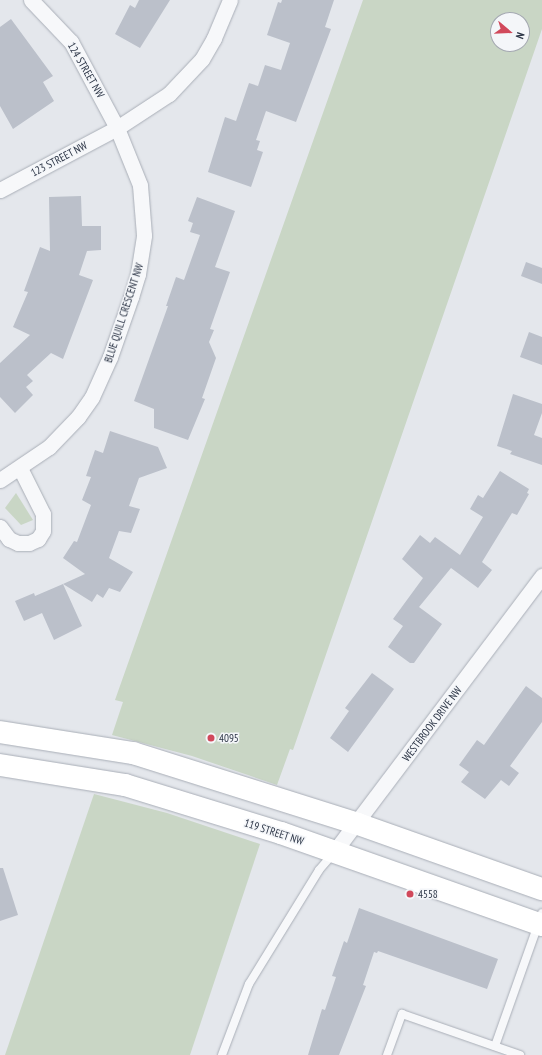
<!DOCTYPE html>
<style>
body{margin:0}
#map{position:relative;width:542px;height:1055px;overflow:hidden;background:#e4e7ec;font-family:"PT Sans Narrow",sans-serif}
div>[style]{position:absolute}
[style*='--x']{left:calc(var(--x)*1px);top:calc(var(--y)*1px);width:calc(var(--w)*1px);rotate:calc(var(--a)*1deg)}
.green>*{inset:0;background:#c9d6c5}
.building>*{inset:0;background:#bbc0ca}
.roads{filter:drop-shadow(0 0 1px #a9aeb7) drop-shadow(0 0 1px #a9aeb7)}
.service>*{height:8px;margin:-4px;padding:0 4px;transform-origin:4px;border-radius:4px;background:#f7f8fa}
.minor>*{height:15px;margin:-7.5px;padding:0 7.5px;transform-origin:7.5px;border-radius:7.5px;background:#f7f8fa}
.secondary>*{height:22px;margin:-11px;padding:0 11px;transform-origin:11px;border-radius:11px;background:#fff}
.dots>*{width:11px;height:11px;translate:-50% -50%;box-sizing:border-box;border:2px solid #f4f6f9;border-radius:50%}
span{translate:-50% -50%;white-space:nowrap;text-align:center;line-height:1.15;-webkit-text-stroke:3px #f4f6f9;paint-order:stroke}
.street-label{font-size:11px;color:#2b3445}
.poi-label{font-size:11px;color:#2b3445}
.left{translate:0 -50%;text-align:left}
.north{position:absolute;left:490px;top:12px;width:40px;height:40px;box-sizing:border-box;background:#f4f6f9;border:1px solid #a4a8b1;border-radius:50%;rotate:109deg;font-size:11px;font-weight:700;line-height:16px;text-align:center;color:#2b3445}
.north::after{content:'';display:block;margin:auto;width:14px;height:18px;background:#d1495b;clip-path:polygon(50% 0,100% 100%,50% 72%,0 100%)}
</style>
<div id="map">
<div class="green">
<div style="clip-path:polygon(evenodd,363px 0,542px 0,542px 29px,293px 750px,290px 749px,277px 785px,192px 756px,112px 735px,123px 702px,115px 700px,363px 0,498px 20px,522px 20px,522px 44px,498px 44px,498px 20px)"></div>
<div style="clip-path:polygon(16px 493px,33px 520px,21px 525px,5px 508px)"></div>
<div style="clip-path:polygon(94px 794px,167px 813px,260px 844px,190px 1055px,5px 1055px)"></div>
</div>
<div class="building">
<div style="clip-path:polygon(139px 0,170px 0,140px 48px,115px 34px,130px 5px,135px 8px)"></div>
<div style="clip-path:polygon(282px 0,334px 0,325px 27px,331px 29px,296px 122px,266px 111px,256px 140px,260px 141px,257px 150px,263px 152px,251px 187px,208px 172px,225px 117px,236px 121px,249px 83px,258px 86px,265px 65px,281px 70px,290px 43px,267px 35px,278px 2px,281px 3px)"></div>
<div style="clip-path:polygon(11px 19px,53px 76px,43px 82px,54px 101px,13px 129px,0 106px,0 27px)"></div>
<div style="clip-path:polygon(81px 196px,82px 226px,101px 226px,101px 250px,87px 251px,79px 275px,93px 280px,63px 359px,51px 353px,27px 375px,33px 381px,26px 387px,33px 395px,15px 413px,0 397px,0 363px,30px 335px,13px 327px,28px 292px,24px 291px,40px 247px,50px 251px,49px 197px)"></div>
<div style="clip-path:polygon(197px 197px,235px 211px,215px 267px,230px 272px,210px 329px,214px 330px,209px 342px,216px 358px,202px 398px,205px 399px,188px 440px,154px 428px,154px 409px,134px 401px,168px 306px,166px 306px,176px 277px,184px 280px,200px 235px,190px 232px,193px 223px,188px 221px)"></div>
<div style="clip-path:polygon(526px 262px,542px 268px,542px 284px,521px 276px)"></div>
<div style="clip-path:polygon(529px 332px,542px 337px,542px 365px,520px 357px)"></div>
<div style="clip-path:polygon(513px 394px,542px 404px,542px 413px,534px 435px,542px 438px,542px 465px,510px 454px,512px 451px,497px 446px)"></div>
<div style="clip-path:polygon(110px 431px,158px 447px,167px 468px,139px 478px,129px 506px,140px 509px,131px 533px,119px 531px,109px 558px,133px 572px,120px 592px,109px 588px,103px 598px,97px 594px,92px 602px,63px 584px,85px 574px,63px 558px,74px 541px,77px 542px,91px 505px,82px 500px,91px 477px,86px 476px,95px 450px,103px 453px)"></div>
<div style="clip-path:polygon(500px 471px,529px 489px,527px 493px,529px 494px,517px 515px,512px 513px,482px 562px,492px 570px,478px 588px,451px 568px,419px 607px,442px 624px,414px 663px,410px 663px,388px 647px,403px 626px,393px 619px,423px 578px,402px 559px,420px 535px,430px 543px,435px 537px,460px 555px,483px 517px,470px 509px,478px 495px,483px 498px)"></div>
<div style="clip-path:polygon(63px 584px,82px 626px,54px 640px,42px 613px,24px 621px,15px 601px,34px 593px,35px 596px)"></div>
<div style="clip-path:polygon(372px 673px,394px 689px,348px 752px,330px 738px,349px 711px,345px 708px)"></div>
<div style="clip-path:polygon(526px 686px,542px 698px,542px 722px,510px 766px,519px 773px,509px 786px,501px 780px,485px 799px,461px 782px,469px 772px,459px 765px,477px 740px,484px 745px)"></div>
<div style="clip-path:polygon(0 868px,3px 868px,18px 915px,0 921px)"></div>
<div style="clip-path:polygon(359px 908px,498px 959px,487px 989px,378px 951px,377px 953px,374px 952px,363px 985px,366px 986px,339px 1055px,308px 1055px,322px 1009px,325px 1010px,336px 977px,332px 976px,344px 941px,347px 943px)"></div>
</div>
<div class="roads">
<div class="service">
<div style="--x:495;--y:1046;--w:141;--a:-70.5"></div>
<div style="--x:222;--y:1055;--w:76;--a:-69.2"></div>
<div style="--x:249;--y:984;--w:134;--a:-58.4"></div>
<div style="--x:319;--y:870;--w:23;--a:-49"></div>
<div style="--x:387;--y:1055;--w:44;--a:-69.9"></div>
<div style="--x:402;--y:1014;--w:125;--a:19.2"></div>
</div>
<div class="minor">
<div style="--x:0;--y:190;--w:132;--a:-27.9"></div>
<div style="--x:117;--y:128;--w:62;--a:-33.2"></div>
<div style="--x:169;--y:94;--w:48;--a:-46.7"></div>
<div style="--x:202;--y:59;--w:24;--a:-60"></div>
<div style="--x:214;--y:38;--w:41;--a:-67.2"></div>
<div style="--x:0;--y:480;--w:59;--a:-34"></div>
<div style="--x:49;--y:447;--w:42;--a:-46"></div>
<div style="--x:78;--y:417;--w:24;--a:-55"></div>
<div style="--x:92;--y:397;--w:44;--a:-65.8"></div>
<div style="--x:110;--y:357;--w:64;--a:-70.7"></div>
<div style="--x:131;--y:297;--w:24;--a:-73"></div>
<div style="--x:138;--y:274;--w:39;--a:-81"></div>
<div style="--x:144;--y:235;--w:50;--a:-94.6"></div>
<div style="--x:140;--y:185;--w:61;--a:-112"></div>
<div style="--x:117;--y:128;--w:98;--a:-118.1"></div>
<div style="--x:71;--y:42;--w:58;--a:-133.6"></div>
<div style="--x:0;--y:527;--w:15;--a:53"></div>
<div style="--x:9;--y:539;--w:10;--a:24"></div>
<div style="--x:18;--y:543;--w:11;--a:0"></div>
<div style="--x:29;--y:543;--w:10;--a:-24"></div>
<div style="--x:38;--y:539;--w:9;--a:-58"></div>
<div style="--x:43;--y:531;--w:17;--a:-90"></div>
<div style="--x:43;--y:514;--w:51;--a:-116.6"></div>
<div style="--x:334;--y:852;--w:346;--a:-53"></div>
</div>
<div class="secondary">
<div style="--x:0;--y:732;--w:135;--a:9"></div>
<div style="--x:133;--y:753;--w:236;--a:17.5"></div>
<div style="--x:358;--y:824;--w:195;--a:19.5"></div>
<div style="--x:0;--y:765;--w:127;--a:9.1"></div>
<div style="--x:125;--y:785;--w:163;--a:17.1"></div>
<div style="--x:281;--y:833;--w:277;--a:19.4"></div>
</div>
</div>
<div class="dots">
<div style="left:211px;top:738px;background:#d1495b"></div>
<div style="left:410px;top:894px;background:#d1495b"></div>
</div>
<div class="street-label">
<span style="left:86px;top:70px;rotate:60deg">124 STREET NW</span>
<span style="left:59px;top:159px;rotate:-28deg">123 STREET NW</span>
<span style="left:124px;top:313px;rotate:-72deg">BLUE QUILL CRESCENT NW</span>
<span style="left:432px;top:724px;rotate:-53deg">WESTBROOK DRIVE NW</span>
<span style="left:274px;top:832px;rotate:18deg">119 STREET NW</span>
</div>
<div class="poi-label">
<span class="left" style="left:219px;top:738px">4095</span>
<span class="left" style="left:418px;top:894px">4558</span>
</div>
<div class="north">N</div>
</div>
